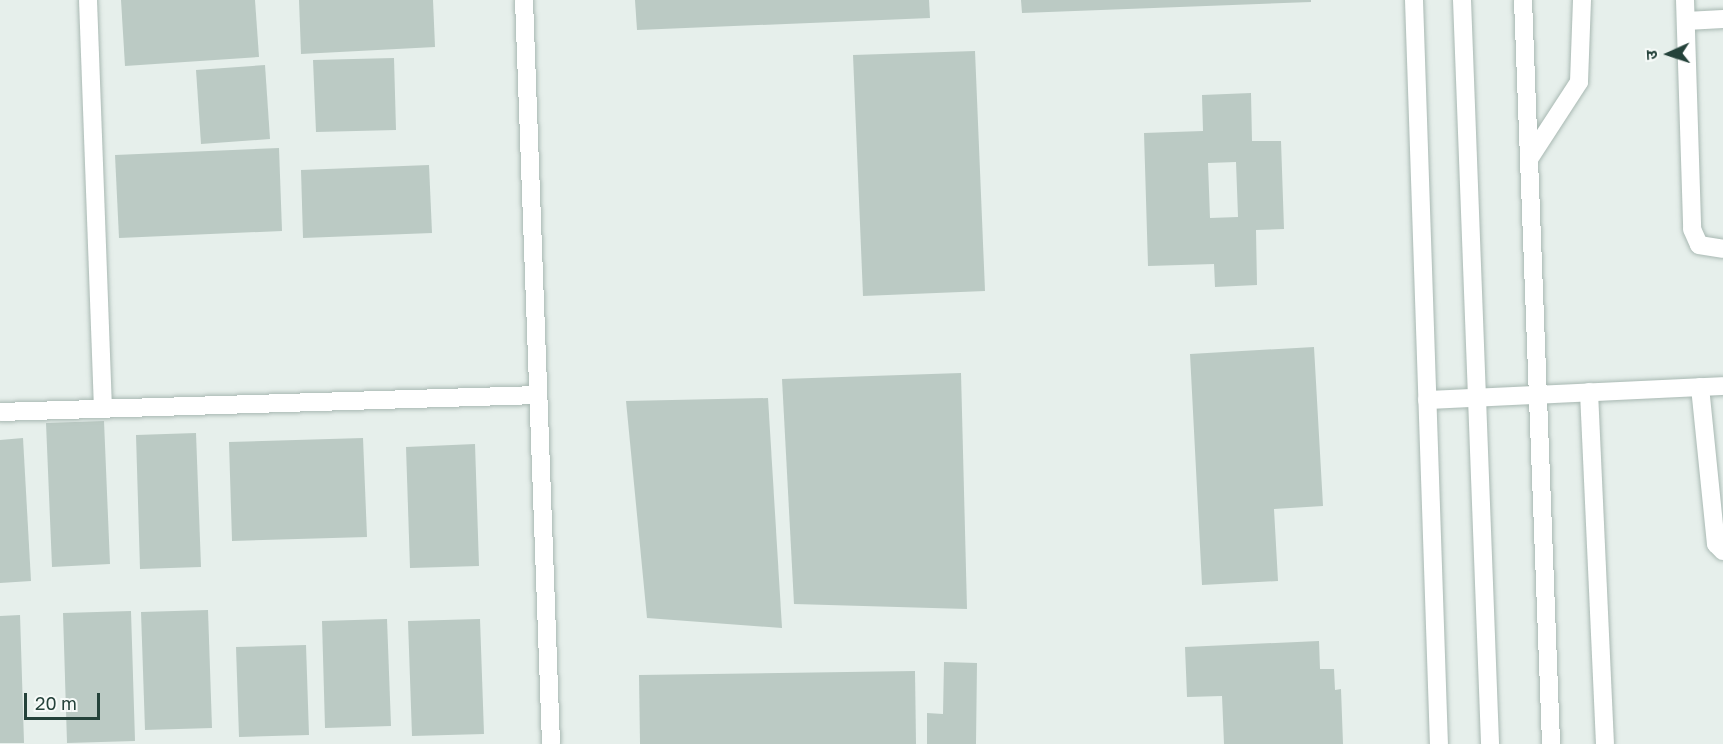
<!DOCTYPE html>
<meta charset="utf-8">
<style>
body{margin:0}
#map{position:relative;width:1723px;height:744px;overflow:hidden;background:#e6efeb;font-family:"Golos Text","Noto Sans Devanagari",sans-serif}
div>[style]{position:absolute}
[style*='--x']{left:calc(var(--x)*1px);top:calc(var(--y)*1px);width:calc(var(--w)*1px);rotate:calc(var(--a)*1deg)}
.building>*{inset:0;background:#bbcac4}
.roads{filter:drop-shadow(0 0 2px #a8b8b2) drop-shadow(0 0 2px #a8b8b2)}
.minor>*{height:18px;margin:-9px;padding:0 9px;transform-origin:9px;border-radius:9px;background:#fff}
span{translate:-50% -50%;white-space:nowrap;text-align:center;line-height:1.15;-webkit-text-stroke:4.5px #f7fbf9;paint-order:stroke}
.north{position:absolute;left:1639px;top:24px;width:60px;height:60px;-webkit-text-stroke:4px #f7fbf9;paint-order:stroke;rotate:267deg;font-size:16px;font-weight:700;line-height:24px;text-align:center;color:#24423a}
.north::after{content:'';display:block;margin:auto;width:21px;height:27px;background:#24423a;clip-path:polygon(50% 0,100% 100%,50% 72%,0 100%)}
.scale{position:absolute;left:24px;top:693px;width:76px;height:27px;box-sizing:border-box;border:3px solid #24423a;border-top:0;padding-left:8px;font-size:18px;line-height:21px;white-space:nowrap;color:#24423a;-webkit-text-stroke:4px #f7fbf9;paint-order:stroke}
</style>
<div id="map">
<div class="building">
<div style="clip-path:polygon(121px 0,255px 0,259px 57px,125px 66px)"></div>
<div style="clip-path:polygon(299px 0,433px 0,435px 47px,301px 54px)"></div>
<div style="clip-path:polygon(635px 0,929px 0,930px 18px,637px 30px)"></div>
<div style="clip-path:polygon(1021px 0,1311px 0,1311px 2px,1022px 13px)"></div>
<div style="clip-path:polygon(975px 51px,985px 291px,863px 296px,853px 55px)"></div>
<div style="clip-path:polygon(394px 58px,396px 130px,316px 132px,313px 60px)"></div>
<div style="clip-path:polygon(265px 65px,270px 139px,201px 144px,196px 70px)"></div>
<div style="clip-path:polygon(evenodd,1251px 93px,1252px 141px,1281px 141px,1284px 229px,1256px 230px,1257px 285px,1215px 287px,1214px 264px,1148px 266px,1144px 133px,1203px 131px,1202px 95px,1251px 93px,1236px 162px,1238px 217px,1210px 218px,1208px 163px,1236px 162px)"></div>
<div style="clip-path:polygon(279px 148px,282px 231px,119px 238px,115px 155px)"></div>
<div style="clip-path:polygon(429px 165px,432px 233px,303px 238px,301px 170px)"></div>
<div style="clip-path:polygon(1314px 347px,1323px 506px,1274px 509px,1278px 581px,1202px 585px,1190px 354px)"></div>
<div style="clip-path:polygon(961px 373px,967px 609px,794px 604px,782px 379px)"></div>
<div style="clip-path:polygon(768px 398px,782px 628px,647px 618px,626px 401px)"></div>
<div style="clip-path:polygon(104px 421px,110px 564px,52px 567px,46px 423px)"></div>
<div style="clip-path:polygon(196px 433px,201px 567px,140px 569px,136px 435px)"></div>
<div style="clip-path:polygon(23px 438px,31px 581px,0 583px,0 440px)"></div>
<div style="clip-path:polygon(363px 438px,367px 537px,232px 541px,229px 442px)"></div>
<div style="clip-path:polygon(475px 444px,479px 566px,410px 568px,406px 447px)"></div>
<div style="clip-path:polygon(208px 610px,212px 728px,145px 730px,141px 612px)"></div>
<div style="clip-path:polygon(131px 611px,135px 741px,67px 743px,63px 613px)"></div>
<div style="clip-path:polygon(20px 615px,24px 743px,0 743px,0 616px)"></div>
<div style="clip-path:polygon(387px 619px,391px 726px,325px 728px,322px 621px)"></div>
<div style="clip-path:polygon(480px 619px,484px 734px,412px 736px,408px 621px)"></div>
<div style="clip-path:polygon(1319px 641px,1320px 669px,1334px 669px,1335px 690px,1341px 689px,1343px 744px,1224px 744px,1222px 696px,1187px 697px,1185px 647px)"></div>
<div style="clip-path:polygon(306px 645px,309px 735px,239px 737px,236px 647px)"></div>
<div style="clip-path:polygon(944px 662px,977px 663px,976px 744px,927px 744px,927px 713px,943px 714px)"></div>
<div style="clip-path:polygon(915px 671px,916px 744px,640px 744px,639px 675px)"></div>
</div>
<div class="roads">
<div class="minor">
<div style="--x:88;--y:0;--w:409;--a:87.9"></div>
<div style="--x:524;--y:0;--w:744;--a:87.92"></div>
<div style="--x:1414;--y:0;--w:744;--a:88.08"></div>
<div style="--x:1462;--y:0;--w:745;--a:87.84"></div>
<div style="--x:1523;--y:0;--w:745;--a:87.84"></div>
<div style="--x:1685;--y:0;--w:229;--a:88.2"></div>
<div style="--x:1692;--y:229;--w:17;--a:66"></div>
<div style="--x:1699;--y:245;--w:24;--a:9"></div>
<div style="--x:1686;--y:21;--w:37;--a:-3"></div>
<div style="--x:1529;--y:159;--w:92;--a:-57"></div>
<div style="--x:1579;--y:82;--w:82;--a:-87.9"></div>
<div style="--x:1700;--y:387;--w:158;--a:84.2"></div>
<div style="--x:1716;--y:544;--w:10;--a:45"></div>
<div style="--x:1589;--y:392;--w:352;--a:87.4"></div>
<div style="--x:1427;--y:400;--w:296;--a:-2.7"></div>
<div style="--x:0;--y:412;--w:538;--a:-1.81"></div>
</div>
</div>
<div class="north">उ</div>
<div class="scale">20 m</div>
</div>
